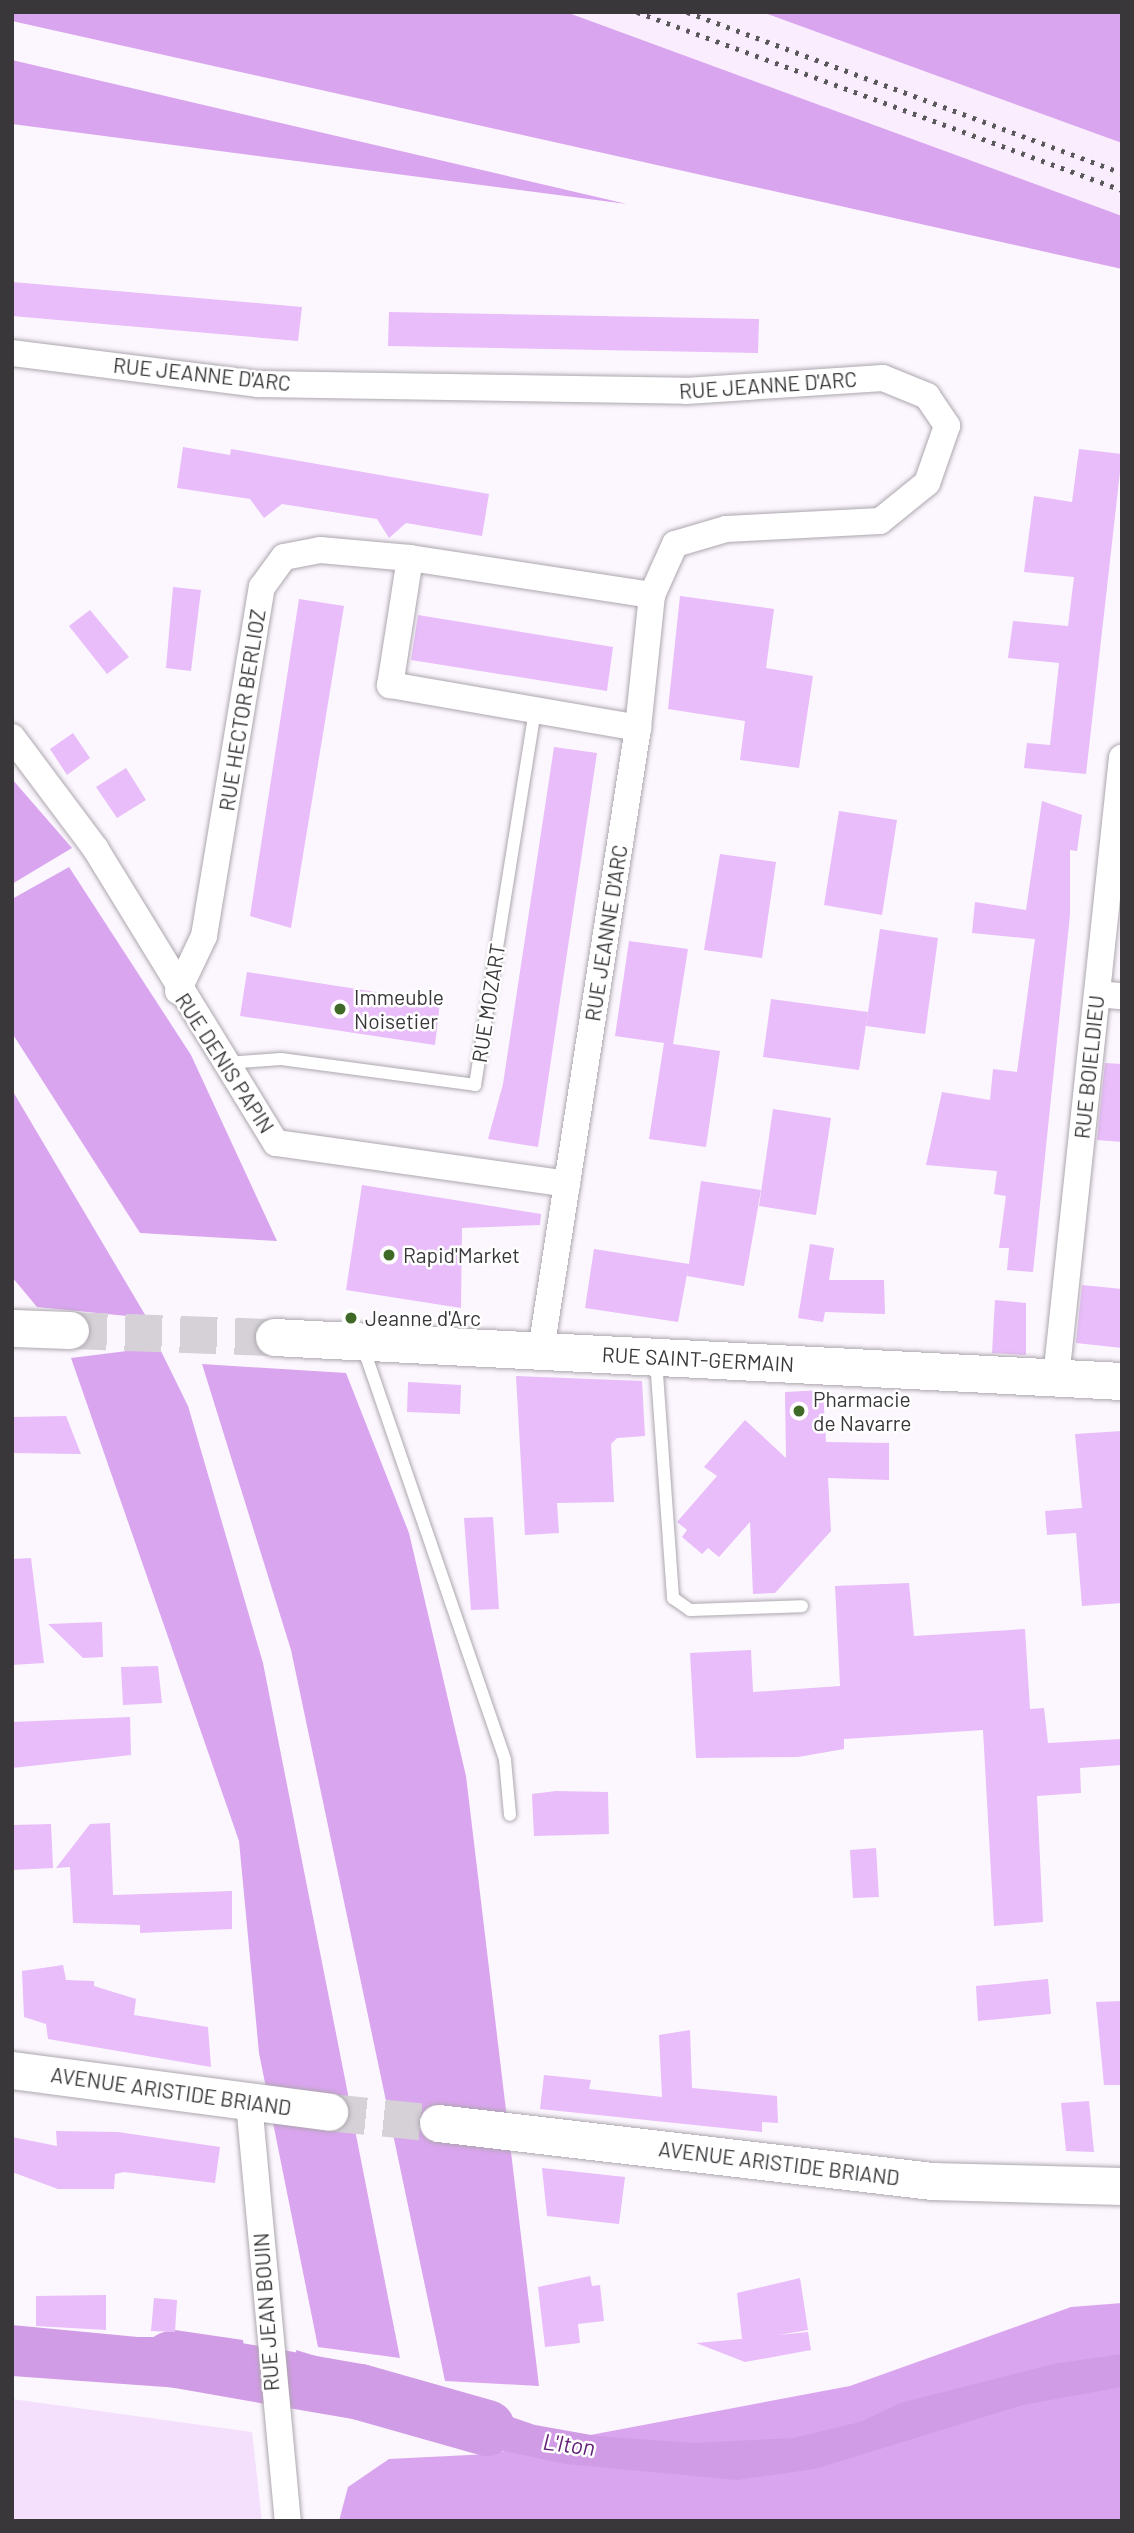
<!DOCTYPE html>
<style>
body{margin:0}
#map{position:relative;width:1134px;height:2533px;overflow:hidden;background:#fcf7fe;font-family:Barlow,sans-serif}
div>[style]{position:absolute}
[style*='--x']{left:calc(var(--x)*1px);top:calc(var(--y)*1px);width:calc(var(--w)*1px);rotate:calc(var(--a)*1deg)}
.built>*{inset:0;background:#f9edfe}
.green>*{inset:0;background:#f4e0fd}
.forest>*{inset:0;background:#daa5ef}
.water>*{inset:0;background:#d19ce6}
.river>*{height:56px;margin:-28px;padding:0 28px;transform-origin:28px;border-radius:28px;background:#d19ce6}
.building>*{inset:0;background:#e8bdf9}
.secondary-tunnel>*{height:37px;margin-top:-18.5px;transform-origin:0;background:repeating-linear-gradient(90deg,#d5d1d7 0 37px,transparent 0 55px)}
.roads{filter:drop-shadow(0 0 2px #ada6af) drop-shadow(0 0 2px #ada6af)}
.lane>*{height:12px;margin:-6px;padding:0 6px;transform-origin:6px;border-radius:6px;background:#fff}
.street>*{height:26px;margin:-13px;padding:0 13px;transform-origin:13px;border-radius:13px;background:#fff}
.secondary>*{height:37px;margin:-18.5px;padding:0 18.5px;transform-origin:18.5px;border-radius:18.5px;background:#fff}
.rail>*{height:5px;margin-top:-2.5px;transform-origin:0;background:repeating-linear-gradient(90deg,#5b585c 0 3.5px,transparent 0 10.5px)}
.dots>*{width:19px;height:19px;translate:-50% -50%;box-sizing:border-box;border:4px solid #fff;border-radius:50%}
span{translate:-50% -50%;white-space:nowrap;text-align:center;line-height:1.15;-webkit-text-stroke:5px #fff;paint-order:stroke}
.street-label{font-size:21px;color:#3a373b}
.poi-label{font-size:21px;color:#3a373b}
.left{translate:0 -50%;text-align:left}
.water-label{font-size:23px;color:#622278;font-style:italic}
.frame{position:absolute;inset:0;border:14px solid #3a373b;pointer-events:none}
</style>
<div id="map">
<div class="built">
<div style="clip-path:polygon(566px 12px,762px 12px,1122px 143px,1122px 216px)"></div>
</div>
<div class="green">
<div style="clip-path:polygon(12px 2399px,252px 2432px,262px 2521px,12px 2521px)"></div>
</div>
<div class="forest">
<div style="clip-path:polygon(12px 12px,566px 12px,1122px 216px,1122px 269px,12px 21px)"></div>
<div style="clip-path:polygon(762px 12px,1122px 12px,1122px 143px)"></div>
<div style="clip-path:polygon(12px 60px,627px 204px,12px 124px)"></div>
<div style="clip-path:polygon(12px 779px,72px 848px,12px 884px)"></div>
<div style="clip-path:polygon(69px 867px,191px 1055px,277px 1241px,140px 1233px,12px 1033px,12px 899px)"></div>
<div style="clip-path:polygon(12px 1090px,147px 1318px,37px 1307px,12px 1277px)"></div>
<div style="clip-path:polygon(159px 1347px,188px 1406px,263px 1663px,400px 2358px,318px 2347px,259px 2053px,239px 1841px,71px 1358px)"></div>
<div style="clip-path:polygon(202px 1364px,346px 1373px,409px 1533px,466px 1776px,539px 2386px,445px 2381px,291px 1650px)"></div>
<div style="clip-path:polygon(1122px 2303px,1122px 2521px,339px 2521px,348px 2487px,389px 2459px,489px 2454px,850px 2386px,1071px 2307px)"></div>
</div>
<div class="water">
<div style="clip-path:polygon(12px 2325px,138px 2337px,174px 2337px,175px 2330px,243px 2340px,249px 2393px,12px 2376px)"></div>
<div style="clip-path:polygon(296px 2350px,381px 2376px,381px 2424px,300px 2400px)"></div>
<div style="clip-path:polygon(1122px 2354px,1122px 2387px,1023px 2405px,815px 2469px,737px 2480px,565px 2464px,412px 2431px,411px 2383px,535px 2425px,597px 2436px,694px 2443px,793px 2438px,860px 2422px,900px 2403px,1053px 2364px)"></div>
</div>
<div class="river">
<div style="--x:171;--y:2359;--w:192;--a:9.9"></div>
<div style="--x:360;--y:2392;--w:132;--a:15.8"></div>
</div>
<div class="building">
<div style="clip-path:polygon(12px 282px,302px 307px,298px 341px,12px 316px)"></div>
<div style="clip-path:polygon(389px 312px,759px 319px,758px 353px,388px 346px)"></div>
<div style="clip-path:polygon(183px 447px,230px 455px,231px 449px,489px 494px,482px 536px,406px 523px,389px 538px,377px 519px,282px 504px,264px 518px,250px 499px,177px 488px)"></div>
<div style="clip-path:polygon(1079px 449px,1122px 454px,1086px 774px,1024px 768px,1027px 743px,1050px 745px,1059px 663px,1008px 658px,1013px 621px,1068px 626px,1074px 577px,1024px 572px,1034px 496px,1072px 502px)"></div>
<div style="clip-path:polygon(173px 587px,201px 590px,191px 671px,166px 668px)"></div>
<div style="clip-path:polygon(680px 596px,774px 609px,766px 668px,813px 676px,799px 768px,740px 760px,745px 721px,668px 709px)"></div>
<div style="clip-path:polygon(299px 599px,344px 606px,291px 928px,250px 916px)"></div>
<div style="clip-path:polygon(90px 610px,129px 657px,107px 674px,69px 626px)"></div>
<div style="clip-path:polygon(418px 615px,613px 647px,607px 691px,411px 660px)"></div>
<div style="clip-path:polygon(73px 733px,90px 758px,67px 775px,50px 749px)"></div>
<div style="clip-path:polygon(554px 747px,597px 753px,538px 1147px,488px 1139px,503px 1084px)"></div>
<div style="clip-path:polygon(126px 768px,146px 800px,117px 818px,96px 787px)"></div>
<div style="clip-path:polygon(1042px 801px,1082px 815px,1077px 851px,1070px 850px,1070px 915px,1033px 1272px,1007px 1270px,1009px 1248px,999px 1248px,1006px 1196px,994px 1194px,997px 1171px,926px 1165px,942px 1092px,990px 1100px,993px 1069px,1017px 1072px,1035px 939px,972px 933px,975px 902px,1026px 910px)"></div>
<div style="clip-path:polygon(839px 811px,897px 820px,882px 915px,824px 905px)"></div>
<div style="clip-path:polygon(720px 854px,776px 862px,762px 958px,704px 950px)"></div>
<div style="clip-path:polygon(880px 929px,938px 938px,925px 1034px,866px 1026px)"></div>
<div style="clip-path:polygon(629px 941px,688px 949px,673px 1044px,720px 1051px,706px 1147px,649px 1139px,664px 1043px,615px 1036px)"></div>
<div style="clip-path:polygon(247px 972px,440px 1002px,435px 1045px,240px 1016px)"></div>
<div style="clip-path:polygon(771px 999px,868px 1012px,859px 1070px,763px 1057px)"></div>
<div style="clip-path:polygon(1105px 1063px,1122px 1064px,1122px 1142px,1097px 1140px)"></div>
<div style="clip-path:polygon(773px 1109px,831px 1118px,816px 1215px,759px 1206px)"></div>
<div style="clip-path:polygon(701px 1181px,761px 1190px,744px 1286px,687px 1276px,689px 1264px,678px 1322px,585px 1308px,594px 1249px,689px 1264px)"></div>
<div style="clip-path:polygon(362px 1185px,541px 1214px,540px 1225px,462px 1228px,461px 1308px,346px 1290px)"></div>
<div style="clip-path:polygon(810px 1244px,834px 1248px,829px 1280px,884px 1280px,885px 1314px,825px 1312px,823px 1322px,798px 1318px)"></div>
<div style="clip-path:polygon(1082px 1285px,1122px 1289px,1122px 1348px,1076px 1343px)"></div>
<div style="clip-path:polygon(995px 1300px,1026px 1303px,1026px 1355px,992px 1353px)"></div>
<div style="clip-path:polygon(516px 1376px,642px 1381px,645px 1436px,617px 1438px,611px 1444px,614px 1502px,557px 1503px,559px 1533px,525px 1535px)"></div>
<div style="clip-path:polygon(408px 1382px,461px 1385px,460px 1414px,407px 1412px)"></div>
<div style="clip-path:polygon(823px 1390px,826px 1442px,889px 1443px,889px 1480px,828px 1478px,831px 1531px,775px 1593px,753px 1594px,750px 1522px,719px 1557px,708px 1548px,702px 1554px,682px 1537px,687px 1530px,677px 1522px,717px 1476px,704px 1467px,745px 1420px,786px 1458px,785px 1392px)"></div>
<div style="clip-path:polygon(66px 1416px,81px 1454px,12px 1453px,12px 1417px)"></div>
<div style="clip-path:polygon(1122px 1431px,1122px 1603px,1082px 1606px,1076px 1533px,1047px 1535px,1045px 1511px,1082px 1508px,1075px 1434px)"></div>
<div style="clip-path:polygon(493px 1517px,499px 1609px,471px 1610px,464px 1518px)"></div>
<div style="clip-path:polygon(31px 1558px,44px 1663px,12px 1665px,12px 1559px)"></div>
<div style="clip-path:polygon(909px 1583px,914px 1636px,1025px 1629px,1030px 1709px,1044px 1708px,1048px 1743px,1122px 1739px,1122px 1765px,1080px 1768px,1081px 1793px,1037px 1796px,1043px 1922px,994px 1926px,983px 1730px,844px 1739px,844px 1749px,798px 1757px,696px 1758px,690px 1653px,751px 1650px,753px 1692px,840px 1686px,835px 1586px)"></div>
<div style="clip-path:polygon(102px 1622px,103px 1657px,83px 1658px,48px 1624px)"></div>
<div style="clip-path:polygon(158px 1666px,162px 1703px,123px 1705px,121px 1667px)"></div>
<div style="clip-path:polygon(130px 1717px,131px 1755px,12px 1768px,12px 1722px)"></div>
<div style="clip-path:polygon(556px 1791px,608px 1792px,609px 1834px,534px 1836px,532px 1794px)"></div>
<div style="clip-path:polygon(110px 1823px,113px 1895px,232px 1891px,232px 1929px,140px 1933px,140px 1925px,73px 1923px,70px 1867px,56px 1868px,90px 1824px)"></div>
<div style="clip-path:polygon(51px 1824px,53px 1868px,12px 1870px,12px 1825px)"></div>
<div style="clip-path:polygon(876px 1848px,879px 1897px,853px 1898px,850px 1850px)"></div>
<div style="clip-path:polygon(63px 1965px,66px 1980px,94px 1981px,94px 1986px,136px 1999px,134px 2015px,208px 2027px,211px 2067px,48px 2039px,46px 2024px,24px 2017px,22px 1971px)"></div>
<div style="clip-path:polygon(1048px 1979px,1051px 2014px,978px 2021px,976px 1986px)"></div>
<div style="clip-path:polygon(1122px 2001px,1122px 2085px,1104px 2085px,1096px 2002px)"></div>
<div style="clip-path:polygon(690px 2030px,692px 2088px,777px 2096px,778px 2123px,762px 2122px,762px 2132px,540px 2109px,544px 2075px,591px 2080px,589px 2089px,662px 2097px,659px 2035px)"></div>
<div style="clip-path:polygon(1089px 2101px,1094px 2152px,1066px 2151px,1061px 2103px)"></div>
<div style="clip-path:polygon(56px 2131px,118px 2132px,220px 2147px,215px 2183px,124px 2172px,115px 2174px,114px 2189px,58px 2189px,12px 2172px,12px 2137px,57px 2146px)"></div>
<div style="clip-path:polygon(542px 2168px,625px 2177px,619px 2224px,547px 2216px)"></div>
<div style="clip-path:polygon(590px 2276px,592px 2286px,600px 2285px,604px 2321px,578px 2324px,580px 2343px,545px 2347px,538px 2287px)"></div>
<div style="clip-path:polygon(800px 2278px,808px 2330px,778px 2335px,808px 2332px,811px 2350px,745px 2362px,696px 2343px,742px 2339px,737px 2293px)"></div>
<div style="clip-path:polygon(106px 2295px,106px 2330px,36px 2326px,36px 2296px)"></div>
<div style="clip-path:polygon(154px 2298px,177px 2300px,175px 2332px,151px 2331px)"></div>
</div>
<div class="secondary-tunnel">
<div style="--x:70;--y:1330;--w:204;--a:2"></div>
<div style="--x:329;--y:2112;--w:110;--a:5.8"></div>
</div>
<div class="roads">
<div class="lane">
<div style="--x:226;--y:1063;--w:55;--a:-4.2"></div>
<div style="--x:281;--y:1059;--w:196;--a:7.6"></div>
<div style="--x:475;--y:1085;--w:380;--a:-80.9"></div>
<div style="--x:362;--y:1344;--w:440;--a:71"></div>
<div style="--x:505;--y:1760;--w:55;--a:84.8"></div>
<div style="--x:656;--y:1360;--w:239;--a:85.9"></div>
<div style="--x:673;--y:1598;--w:21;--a:35"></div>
<div style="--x:690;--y:1610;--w:112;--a:-2"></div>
</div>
<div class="street">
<div style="--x:12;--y:353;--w:248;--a:7.2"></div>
<div style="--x:258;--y:384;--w:428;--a:0.9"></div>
<div style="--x:686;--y:391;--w:197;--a:-3.8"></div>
<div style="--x:883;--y:378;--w:48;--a:22.2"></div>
<div style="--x:927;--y:396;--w:36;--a:56"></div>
<div style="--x:947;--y:426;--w:60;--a:109.3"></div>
<div style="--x:927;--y:483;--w:60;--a:141"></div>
<div style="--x:880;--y:521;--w:154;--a:177"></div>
<div style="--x:726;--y:529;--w:53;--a:163.6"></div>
<div style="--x:675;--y:544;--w:56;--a:114.3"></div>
<div style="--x:652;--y:595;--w:134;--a:96"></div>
<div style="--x:638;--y:728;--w:630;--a:98.86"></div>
<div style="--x:410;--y:558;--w:129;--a:98.9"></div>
<div style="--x:390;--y:685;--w:252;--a:9.8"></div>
<div style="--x:12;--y:737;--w:139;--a:53.2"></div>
<div style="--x:95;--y:848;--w:346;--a:58.5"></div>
<div style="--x:276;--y:1143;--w:294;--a:8"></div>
<div style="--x:178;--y:991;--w:61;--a:-64.7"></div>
<div style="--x:204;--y:936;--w:354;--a:-80.6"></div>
<div style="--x:262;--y:587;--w:37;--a:-54"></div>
<div style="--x:284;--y:557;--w:37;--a:-11"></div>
<div style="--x:320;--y:550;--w:90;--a:5.1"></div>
<div style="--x:410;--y:558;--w:245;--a:8.7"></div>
<div style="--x:1097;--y:994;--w:25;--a:5"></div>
<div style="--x:1056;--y:1378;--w:624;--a:-83.93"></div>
<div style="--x:249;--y:2103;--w:420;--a:84.7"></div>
</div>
<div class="secondary">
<div style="--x:12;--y:1328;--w:58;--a:2"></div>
<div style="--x:274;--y:1337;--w:849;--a:2.97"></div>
<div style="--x:12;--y:2070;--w:320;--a:7.5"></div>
<div style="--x:438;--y:2123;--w:497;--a:6.7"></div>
<div style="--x:932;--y:2181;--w:190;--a:1.5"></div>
</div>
</div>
<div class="rail">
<div style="--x:637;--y:12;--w:517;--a:20.15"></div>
<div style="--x:687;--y:12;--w:464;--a:20.3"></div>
</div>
<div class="dots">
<div style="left:340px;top:1009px;background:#3e6926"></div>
<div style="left:389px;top:1255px;background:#3e6926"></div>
<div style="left:351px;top:1318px;background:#3e6926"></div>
<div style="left:799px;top:1411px;background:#3e6926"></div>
</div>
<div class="street-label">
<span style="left:202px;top:374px;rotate:6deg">RUE JEANNE D'ARC</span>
<span style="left:768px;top:385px;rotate:-4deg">RUE JEANNE D'ARC</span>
<span style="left:242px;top:710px;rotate:-81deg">RUE HECTOR BERLIOZ</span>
<span style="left:606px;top:933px;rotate:-81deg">RUE JEANNE D'ARC</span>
<span style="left:488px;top:1003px;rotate:-81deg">RUE MOZART</span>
<span style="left:225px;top:1063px;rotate:57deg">RUE DENIS PAPIN</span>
<span style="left:1089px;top:1067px;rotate:-84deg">RUE BOIELDIEU</span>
<span style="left:698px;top:1359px;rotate:3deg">RUE SAINT-GERMAIN</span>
<span style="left:171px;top:2091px;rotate:8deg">AVENUE ARISTIDE BRIAND</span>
<span style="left:779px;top:2163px;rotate:7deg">AVENUE ARISTIDE BRIAND</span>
<span style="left:266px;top:2312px;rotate:-94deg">RUE JEAN BOUIN</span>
</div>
<div class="poi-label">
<span class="left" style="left:354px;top:1009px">Immeuble<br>Noisetier</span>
<span class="left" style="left:403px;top:1255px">Rapid'Market</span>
<span class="left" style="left:365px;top:1318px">Jeanne d'Arc</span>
<span class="left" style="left:813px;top:1411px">Pharmacie<br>de Navarre</span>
</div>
<div class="water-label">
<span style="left:569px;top:2444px;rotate:7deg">L'Iton</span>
</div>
<div class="frame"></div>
</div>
